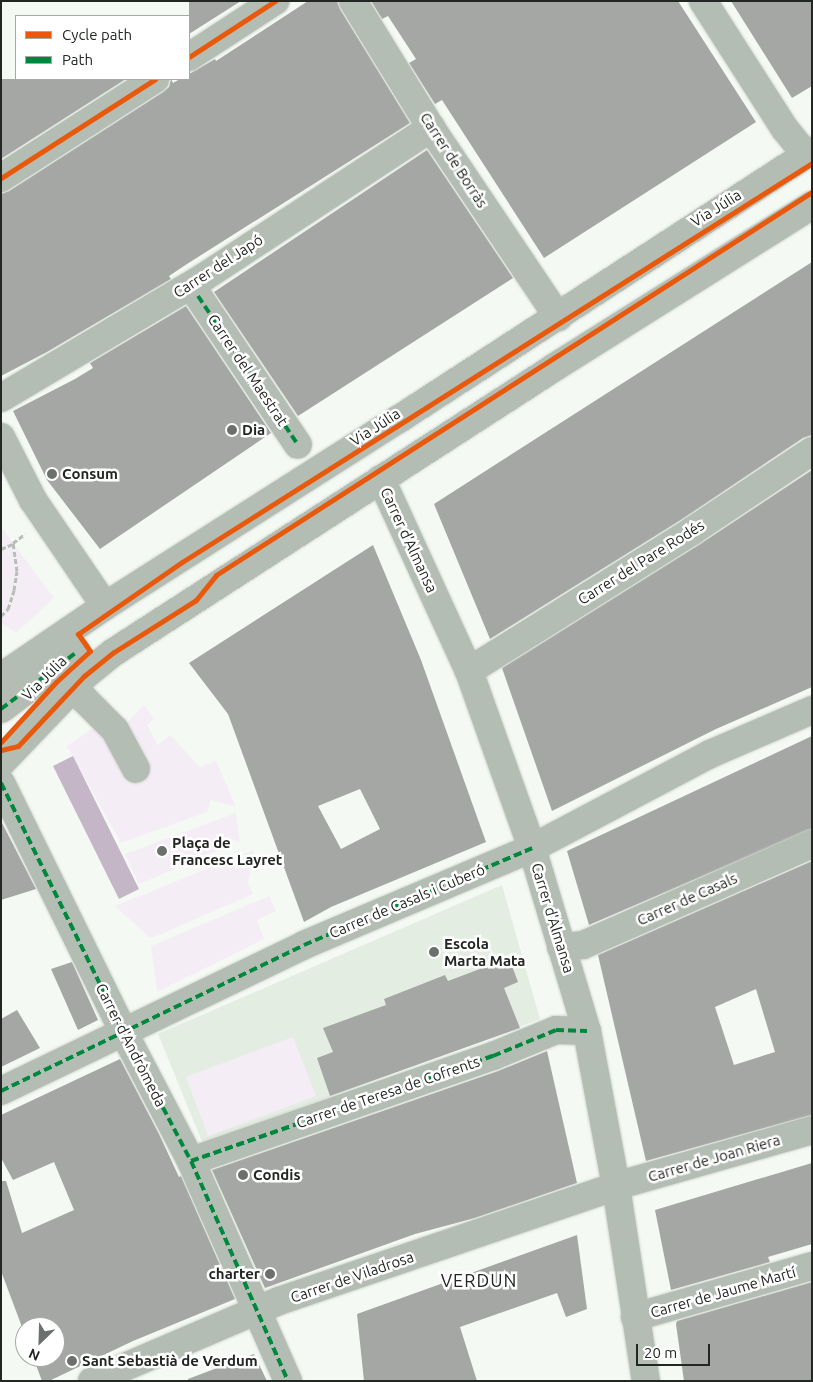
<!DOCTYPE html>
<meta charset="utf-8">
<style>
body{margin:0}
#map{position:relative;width:813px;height:1382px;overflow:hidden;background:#f4f9f3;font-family:Ubuntu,sans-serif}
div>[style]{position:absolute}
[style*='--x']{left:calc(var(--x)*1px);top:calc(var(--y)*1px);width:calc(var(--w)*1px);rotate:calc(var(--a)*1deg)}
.built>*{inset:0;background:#e3ede2}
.green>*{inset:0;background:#f5edf6}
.water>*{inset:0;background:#c4b6c7}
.building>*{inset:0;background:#a4a7a3}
.path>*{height:3px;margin-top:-1.5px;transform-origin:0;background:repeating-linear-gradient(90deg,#b7bdb7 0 5px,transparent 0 7.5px)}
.roads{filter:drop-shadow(0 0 1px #cfd2ce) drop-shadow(0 0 1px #cfd2ce)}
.minor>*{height:28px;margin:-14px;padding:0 14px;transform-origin:14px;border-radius:14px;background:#b4bdb3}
.quiet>*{height:4px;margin-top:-2px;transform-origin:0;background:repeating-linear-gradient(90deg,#00873e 0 8px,transparent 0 12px)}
.cycleway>*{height:5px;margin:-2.5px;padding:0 2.5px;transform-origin:2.5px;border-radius:2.5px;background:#e8590c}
.dots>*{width:14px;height:14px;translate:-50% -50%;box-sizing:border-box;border:2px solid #fff;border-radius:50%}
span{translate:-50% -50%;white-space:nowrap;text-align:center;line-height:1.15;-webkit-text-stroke:5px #fff;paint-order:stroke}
.street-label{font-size:15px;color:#232723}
.poi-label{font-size:15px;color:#232723;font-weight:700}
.left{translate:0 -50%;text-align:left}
.right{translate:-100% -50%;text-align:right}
.quarter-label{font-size:18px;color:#232723;letter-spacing:1px}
.frame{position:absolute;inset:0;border:2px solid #232723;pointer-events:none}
.legend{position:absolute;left:15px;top:15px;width:175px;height:65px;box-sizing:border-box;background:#fff;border:1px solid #a7a9a7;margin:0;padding:6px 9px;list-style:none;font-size:15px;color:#232723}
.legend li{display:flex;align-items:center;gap:10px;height:25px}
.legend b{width:25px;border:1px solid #a7a9a7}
.north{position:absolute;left:15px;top:1317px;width:50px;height:50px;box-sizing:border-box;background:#fff;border:1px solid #a7a9a7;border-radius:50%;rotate:204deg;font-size:14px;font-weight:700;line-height:20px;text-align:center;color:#232723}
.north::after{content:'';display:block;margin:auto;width:18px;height:22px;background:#6c706c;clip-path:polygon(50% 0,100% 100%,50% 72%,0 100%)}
.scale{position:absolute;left:636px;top:1344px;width:74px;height:22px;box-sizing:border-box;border:2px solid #232723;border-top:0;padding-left:6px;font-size:15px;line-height:18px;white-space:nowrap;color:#232723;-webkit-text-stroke:4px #fff;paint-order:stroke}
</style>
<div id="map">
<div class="built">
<div style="clip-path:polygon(502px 885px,540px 1019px,203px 1144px,158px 1034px)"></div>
</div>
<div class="green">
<div style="clip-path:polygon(1px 527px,54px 598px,16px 633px,1px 623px)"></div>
<div style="clip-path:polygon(144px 705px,154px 719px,147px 725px,158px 745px,170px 735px,200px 767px,216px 761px,236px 807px,211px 800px,207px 812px,121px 843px,67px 746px,96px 726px,121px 769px,124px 726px)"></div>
<div style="clip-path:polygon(236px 813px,240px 842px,224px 838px,226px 847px,139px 884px,125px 854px)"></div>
<div style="clip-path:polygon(254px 850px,248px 884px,253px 894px,159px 935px,150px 938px,115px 906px)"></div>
<div style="clip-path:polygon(269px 896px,276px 911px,257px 920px,264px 939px,157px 992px,151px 946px)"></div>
<div style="clip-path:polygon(293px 1037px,316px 1096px,208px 1136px,186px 1077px)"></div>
</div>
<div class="water">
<div style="clip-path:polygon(73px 756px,139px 889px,119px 899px,53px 766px)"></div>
</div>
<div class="building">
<div style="clip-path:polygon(189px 1px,241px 1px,189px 34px)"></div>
<div style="clip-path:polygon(308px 1px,337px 1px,340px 9px,410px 123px,187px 264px,169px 276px,171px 279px,47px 352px,1px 376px,1px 194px,9px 191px,163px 92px,169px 87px,171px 79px,173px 83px,180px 79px,189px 79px,189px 74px,215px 59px,216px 61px)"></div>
<div style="clip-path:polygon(371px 1px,678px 1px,756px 122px,544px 258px,442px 100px,435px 104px,409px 63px,416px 59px,388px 16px,382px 19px)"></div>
<div style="clip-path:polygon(731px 1px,812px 1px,812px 86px,792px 98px)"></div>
<div style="clip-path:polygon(1px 79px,126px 79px,1px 159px)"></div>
<div style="clip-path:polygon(427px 150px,513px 278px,298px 416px,214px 292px)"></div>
<div style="clip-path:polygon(812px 262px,812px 435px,803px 438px,684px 518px,490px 639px,434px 504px)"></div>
<div style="clip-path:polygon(186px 306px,271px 433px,100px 549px,47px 480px,13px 411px,75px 379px,93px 368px,90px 363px)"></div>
<div style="clip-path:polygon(812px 470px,812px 687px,716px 729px,552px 811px,502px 668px,700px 544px)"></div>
<div style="clip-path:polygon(evenodd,373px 545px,421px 660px,486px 842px,331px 907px,304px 922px,228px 714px,189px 663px,373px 545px,360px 789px,380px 829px,341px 849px,318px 806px,360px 789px)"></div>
<div style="clip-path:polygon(812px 736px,812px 829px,589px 925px,567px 851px)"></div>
<div style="clip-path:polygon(1px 821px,36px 889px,1px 900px)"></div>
<div style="clip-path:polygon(evenodd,812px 861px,812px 1115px,646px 1161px,598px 955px,812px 861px,756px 989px,775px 1052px,734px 1065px,715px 1007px,756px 989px)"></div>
<div style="clip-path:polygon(509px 958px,518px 982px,504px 988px,520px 1028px,330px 1096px,317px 1058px,333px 1052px,323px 1028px,386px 1005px,384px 999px,445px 975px,448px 981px)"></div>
<div style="clip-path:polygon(72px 962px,98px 1020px,78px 1030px,51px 969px)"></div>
<div style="clip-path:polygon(17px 1010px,40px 1048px,1px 1067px,1px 1019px)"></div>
<div style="clip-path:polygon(547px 1051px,577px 1183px,475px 1218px,415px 1234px,265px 1288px,212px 1170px,498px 1071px)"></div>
<div style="clip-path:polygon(120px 1059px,159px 1134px,179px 1177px,181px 1176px,235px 1299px,133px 1341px,49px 1381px,42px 1381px,33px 1357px,55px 1357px,55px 1327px,25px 1327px,25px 1335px,1px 1271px,1px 1181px,6px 1181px,22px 1233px,74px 1210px,54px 1162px,13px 1180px,1px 1158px,1px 1115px)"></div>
<div style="clip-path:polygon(812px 1163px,812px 1244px,768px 1257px,770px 1262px,671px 1290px,655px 1210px)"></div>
<div style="clip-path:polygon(577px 1235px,587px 1309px,566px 1317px,557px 1293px,460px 1327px,477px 1381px,364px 1381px,357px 1314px)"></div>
<div style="clip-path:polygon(812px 1282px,812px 1381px,684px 1381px,676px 1324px,677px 1321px)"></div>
<div style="clip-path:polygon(254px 1354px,267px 1381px,188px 1381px,188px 1379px)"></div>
</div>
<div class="path">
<div style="--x:1;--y:549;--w:13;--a:-23"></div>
<div style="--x:1;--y:616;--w:10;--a:-45"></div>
<div style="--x:8;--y:609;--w:20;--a:-72"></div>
<div style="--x:14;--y:590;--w:19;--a:-81"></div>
<div style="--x:17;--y:571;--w:28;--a:-98"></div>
<div style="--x:13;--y:543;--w:15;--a:-37"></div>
</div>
<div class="roads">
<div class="minor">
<div style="--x:353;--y:1;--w:149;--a:58.4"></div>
<div style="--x:431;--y:128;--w:228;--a:56.1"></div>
<div style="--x:703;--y:1;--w:152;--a:57.4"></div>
<div style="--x:785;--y:129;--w:32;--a:51"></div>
<div style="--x:189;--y:57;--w:103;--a:-33.1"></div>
<div style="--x:1;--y:178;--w:183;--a:-32.7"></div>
<div style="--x:198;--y:296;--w:179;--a:56.1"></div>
<div style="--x:1;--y:398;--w:236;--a:-30.8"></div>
<div style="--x:204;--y:277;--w:272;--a:-33.3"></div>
<div style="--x:1;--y:437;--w:71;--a:63.1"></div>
<div style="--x:33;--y:500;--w:128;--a:55.8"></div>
<div style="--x:381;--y:479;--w:211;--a:65.4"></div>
<div style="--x:469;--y:671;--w:188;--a:70.4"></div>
<div style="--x:532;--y:848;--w:191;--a:73.3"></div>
<div style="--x:587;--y:1031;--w:158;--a:79.4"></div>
<div style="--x:616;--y:1186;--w:197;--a:81.3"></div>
<div style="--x:469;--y:671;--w:263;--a:-32.1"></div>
<div style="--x:692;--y:531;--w:144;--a:-33.7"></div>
<div style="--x:1;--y:677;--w:126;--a:-34.3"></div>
<div style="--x:105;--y:606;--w:348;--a:-32.5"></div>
<div style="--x:399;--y:419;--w:492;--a:-33"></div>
<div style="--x:74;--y:687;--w:16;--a:50"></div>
<div style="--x:84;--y:699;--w:44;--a:45"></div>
<div style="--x:115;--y:730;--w:44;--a:61.7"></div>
<div style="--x:1;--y:709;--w:95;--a:-36.9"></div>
<div style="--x:1;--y:763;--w:120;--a:-46.3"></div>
<div style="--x:84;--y:676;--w:38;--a:-39"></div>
<div style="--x:114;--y:652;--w:525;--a:-32.87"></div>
<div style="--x:555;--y:367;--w:304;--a:-32.2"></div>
<div style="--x:1;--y:783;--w:279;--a:63.8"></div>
<div style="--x:124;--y:1033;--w:144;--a:62.4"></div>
<div style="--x:191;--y:1161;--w:240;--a:66.2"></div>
<div style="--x:561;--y:947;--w:22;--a:-5"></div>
<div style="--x:583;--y:945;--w:250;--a:-23.8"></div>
<div style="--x:1;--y:1091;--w:336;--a:-25.7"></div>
<div style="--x:304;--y:945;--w:248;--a:-23"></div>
<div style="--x:532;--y:848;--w:201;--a:-27.8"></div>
<div style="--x:710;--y:754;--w:111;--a:-23.3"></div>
<div style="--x:191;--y:1161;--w:320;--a:-19.2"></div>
<div style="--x:493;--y:1056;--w:68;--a:-22.4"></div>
<div style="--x:556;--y:1030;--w:31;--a:2"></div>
<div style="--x:635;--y:1317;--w:184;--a:-16.1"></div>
<div style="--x:92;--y:1381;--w:203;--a:-23.2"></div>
<div style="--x:279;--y:1301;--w:356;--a:-18.8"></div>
<div style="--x:616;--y:1186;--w:204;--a:-15.9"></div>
</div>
</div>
<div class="quiet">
<div style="--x:198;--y:296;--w:179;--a:56.1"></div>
<div style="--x:1;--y:709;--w:95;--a:-36.9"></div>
<div style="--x:1;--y:783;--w:279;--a:63.8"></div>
<div style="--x:124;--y:1033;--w:144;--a:62.4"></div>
<div style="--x:191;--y:1161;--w:240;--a:66.2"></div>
<div style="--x:1;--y:1091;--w:336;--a:-25.7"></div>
<div style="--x:304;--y:945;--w:248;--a:-23"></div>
<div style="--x:191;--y:1161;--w:320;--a:-19.2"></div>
<div style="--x:493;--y:1056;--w:68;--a:-22.4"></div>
<div style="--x:556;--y:1030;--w:31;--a:2"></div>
</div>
<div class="cycleway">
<div style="--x:189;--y:57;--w:103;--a:-33.1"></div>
<div style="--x:1;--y:178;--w:183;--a:-32.7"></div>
<div style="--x:1;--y:742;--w:81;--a:-47.5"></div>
<div style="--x:56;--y:682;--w:46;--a:-42.4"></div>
<div style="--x:90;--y:651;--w:21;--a:-125"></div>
<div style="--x:78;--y:634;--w:126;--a:-34.7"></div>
<div style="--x:182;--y:562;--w:746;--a:-32.35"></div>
<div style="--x:1;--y:750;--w:17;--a:-13"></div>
<div style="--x:18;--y:746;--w:96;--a:-46.7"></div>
<div style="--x:84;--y:676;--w:38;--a:-39"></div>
<div style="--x:114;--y:652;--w:97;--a:-32.4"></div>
<div style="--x:196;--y:600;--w:32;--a:-51"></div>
<div style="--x:216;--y:575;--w:708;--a:-32.73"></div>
</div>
<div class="dots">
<div style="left:232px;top:430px;background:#6c706c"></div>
<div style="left:52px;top:474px;background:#6c706c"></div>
<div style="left:162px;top:851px;background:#6c706c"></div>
<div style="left:434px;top:952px;background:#6c706c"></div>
<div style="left:243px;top:1175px;background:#6c706c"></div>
<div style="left:270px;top:1274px;background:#6c706c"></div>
<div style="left:72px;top:1361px;background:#6c706c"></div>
</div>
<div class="street-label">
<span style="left:454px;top:160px;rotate:57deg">Carrer de Borràs</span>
<span style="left:716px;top:208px;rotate:-32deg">Via Júlia</span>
<span style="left:218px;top:266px;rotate:-33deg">Carrer del Japó</span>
<span style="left:248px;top:370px;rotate:56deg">Carrer del Maestrat</span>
<span style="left:375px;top:427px;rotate:-33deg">Via Júlia</span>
<span style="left:409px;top:540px;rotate:65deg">Carrer d'Almansa</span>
<span style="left:641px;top:562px;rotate:-32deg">Carrer del Pare Rodés</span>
<span style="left:44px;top:678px;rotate:-45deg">Via Júlia</span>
<span style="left:687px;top:899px;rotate:-24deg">Carrer de Casals</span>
<span style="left:407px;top:901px;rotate:-23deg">Carrer de Casals i Cuberó</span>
<span style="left:553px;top:918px;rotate:73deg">Carrer d'Almansa</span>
<span style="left:131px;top:1045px;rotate:63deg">Carrer d'Andròmeda</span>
<span style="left:388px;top:1092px;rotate:-19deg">Carrer de Teresa de Cofrents</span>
<span style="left:714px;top:1158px;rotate:-16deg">Carrer de Joan Riera</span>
<span style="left:352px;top:1277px;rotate:-19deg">Carrer de Viladrosa</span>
<span style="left:723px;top:1292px;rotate:-16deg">Carrer de Jaume Martí</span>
</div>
<div class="poi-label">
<span class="left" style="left:242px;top:430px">Dia</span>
<span class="left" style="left:62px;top:474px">Consum</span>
<span class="left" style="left:172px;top:851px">Plaça de<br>Francesc Layret</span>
<span class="left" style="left:444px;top:952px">Escola<br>Marta Mata</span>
<span class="left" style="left:253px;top:1175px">Condis</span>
<span class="right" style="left:260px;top:1274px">charter</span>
<span class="left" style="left:82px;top:1361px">Sant Sebastià de Verdum</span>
</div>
<div class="quarter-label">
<span style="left:479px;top:1280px">VERDUN</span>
</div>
<div class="frame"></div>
<ul class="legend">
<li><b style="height:6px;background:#e8590c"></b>Cycle path</li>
<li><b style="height:6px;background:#00873e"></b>Path</li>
</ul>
<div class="north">N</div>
<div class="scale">20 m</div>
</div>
